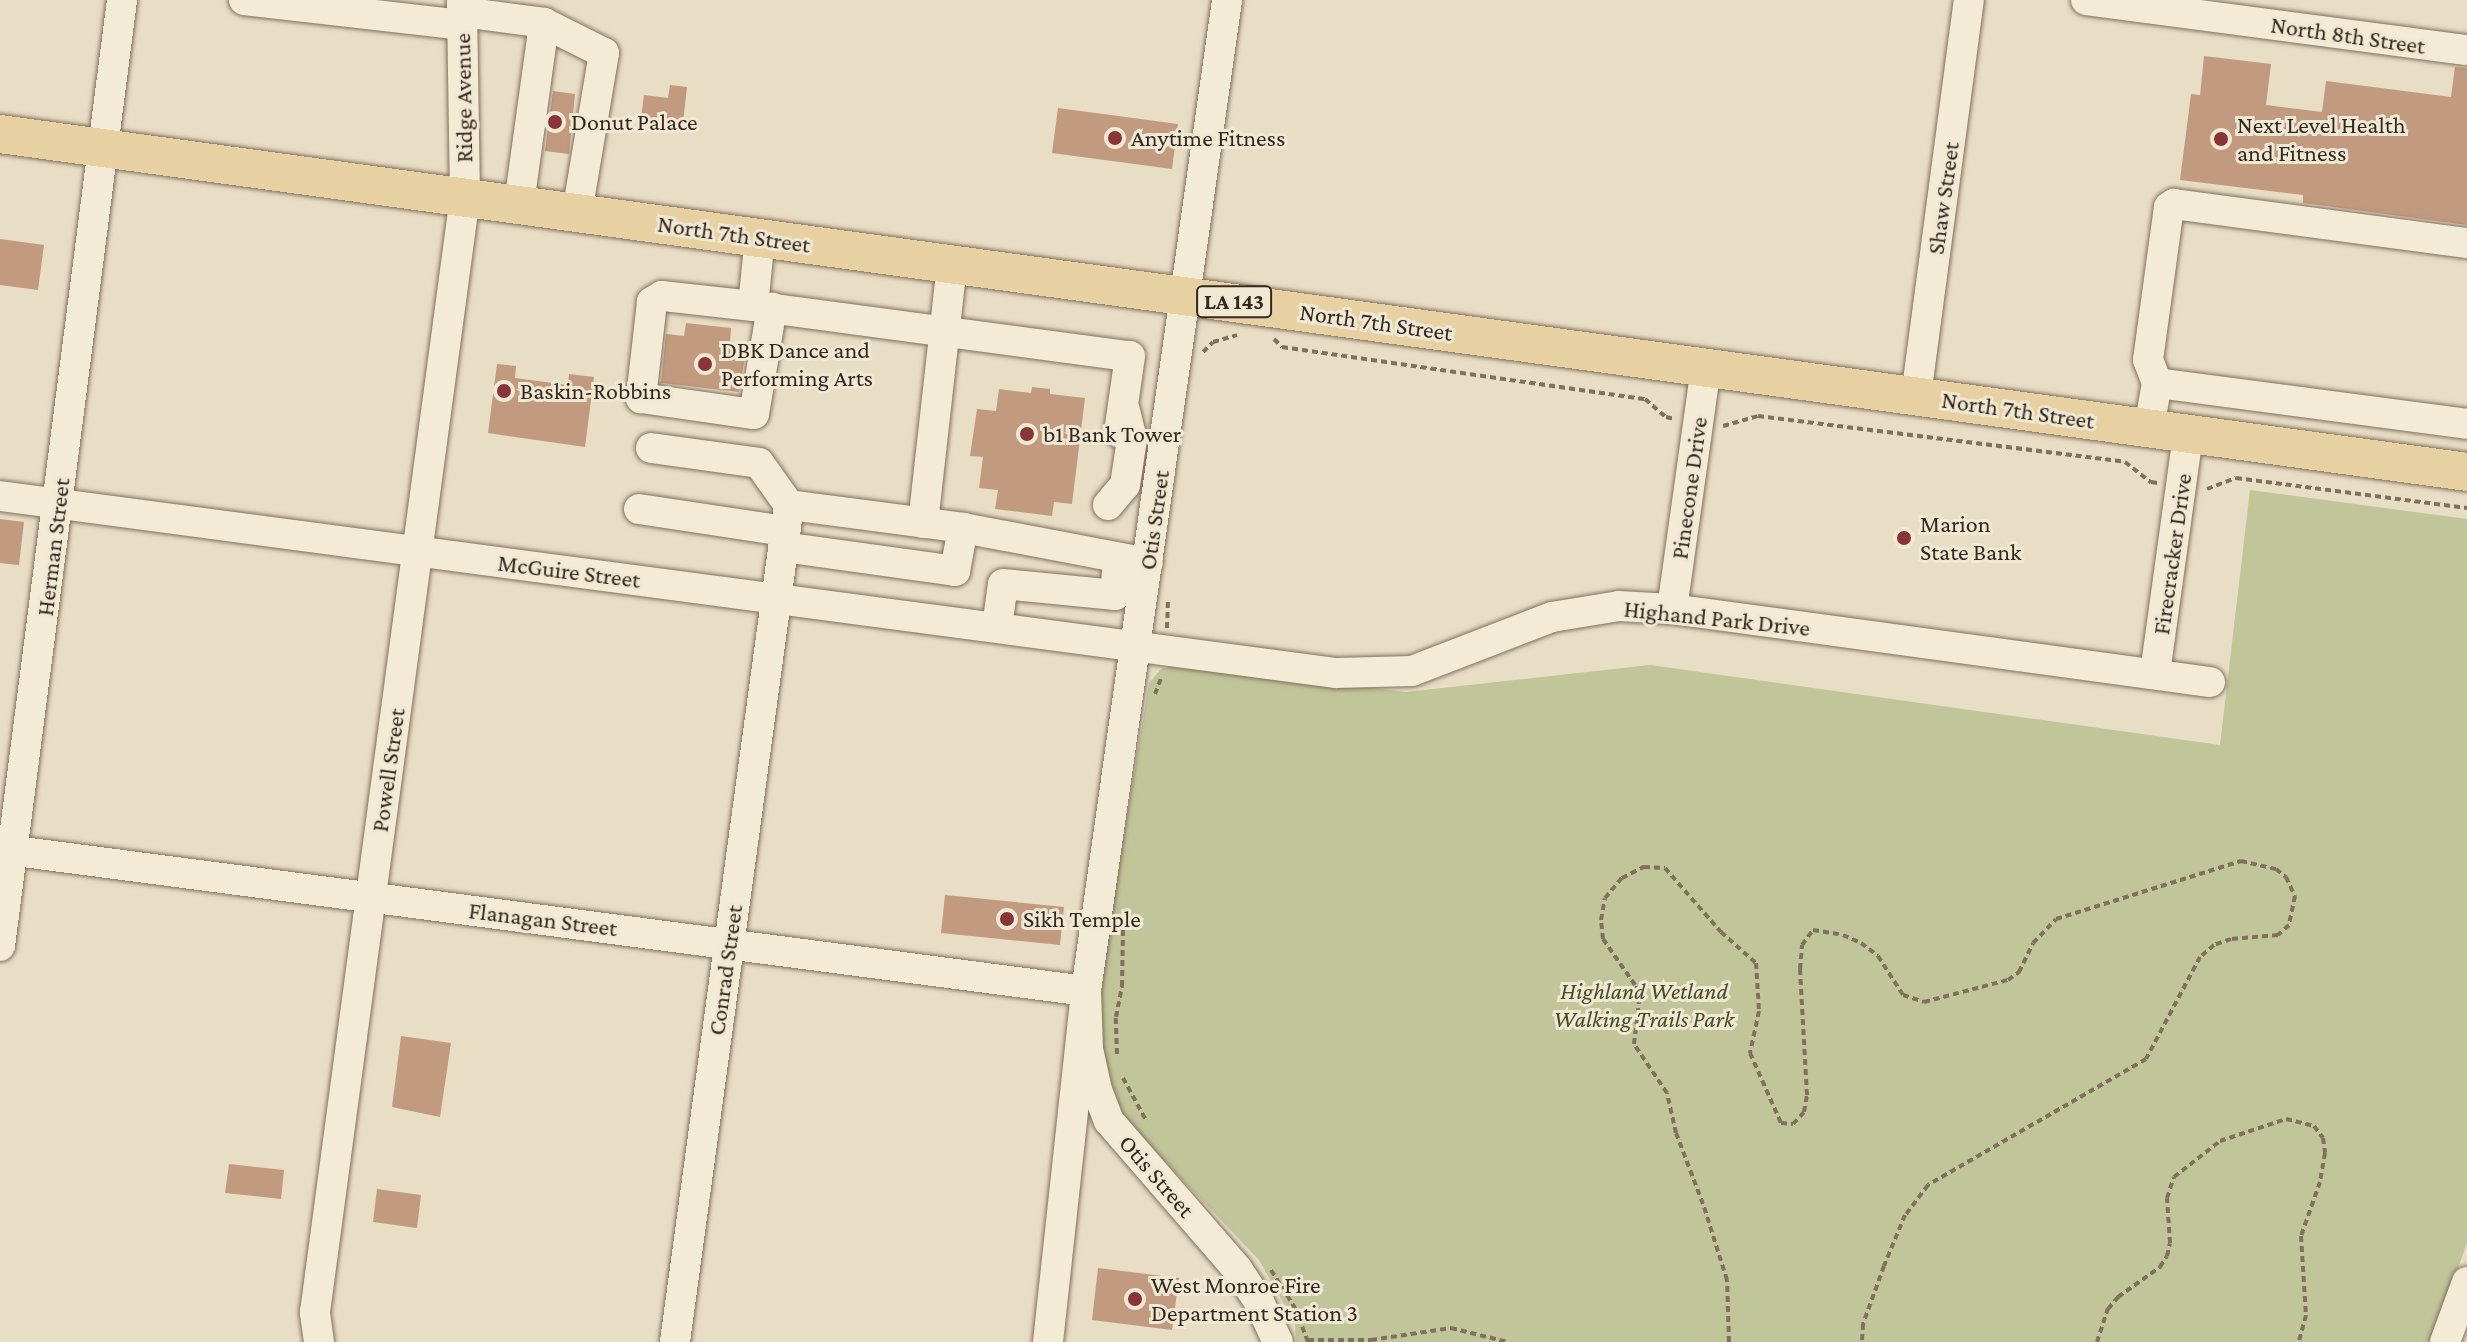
<!DOCTYPE html>
<style>
body{margin:0}
#map{position:relative;width:2467px;height:1342px;overflow:hidden;background:#e8ddc5;font-family:"Crimson Pro",serif}
div>[style]{position:absolute}
[style*='--x']{left:calc(var(--x)*1px);top:calc(var(--y)*1px);width:calc(var(--w)*1px);rotate:calc(var(--a)*1deg)}
.green>*{inset:0;background:#c1c59a}
.building>*{inset:0;background:#c29a7f}
.path>*{height:4px;margin-top:-2px;transform-origin:0;background:repeating-linear-gradient(90deg,#81705d 0 6px,transparent 0 10px)}
.roads{filter:drop-shadow(0 0 2px #81705d) drop-shadow(0 0 2px #81705d)}
.minor>*{height:30px;margin:-15px;padding:0 15px;transform-origin:15px;border-radius:15px;background:#f4ebd7}
.major>*{height:38px;margin:-19px;padding:0 19px;transform-origin:19px;border-radius:19px;background:#e7d0a1}
.dots>*{width:22px;height:22px;translate:-50% -50%;box-sizing:border-box;border:4px solid #f1e8d3;border-radius:50%}
span{translate:-50% -50%;white-space:nowrap;text-align:center;line-height:1.15;-webkit-text-stroke:6px #f1e8d3;paint-order:stroke}
.shield-label span{padding:2px 6px;background:#f1e8d3;border:2px solid;border-radius:6px;-webkit-text-stroke-width:0}
.shield-label{font-size:22px;color:#33281f;font-weight:700}
.street-label{font-size:24px;color:#33281f}
.poi-label{font-size:24px;color:#33281f}
.left{translate:0 -50%;text-align:left}
.park-label{font-size:24px;color:#444d28;font-style:italic}
</style>
<div id="map">
<div class="green">
<div style="clip-path:polygon(2250px 490px,2467px 519px,2467px 1243px,2432px 1342px,1296px 1342px,1295px 1324px,1259px 1260px,1117px 1111px,1103px 1078px,1096px 1006px,1149px 683px,1161px 669px,1177px 665px,1406px 692px,1650px 665px,2220px 745px)"></div>
</div>
<div class="building">
<div style="clip-path:polygon(2204px 56px,2271px 64px,2266px 105px,2322px 112px,2326px 81px,2451px 97px,2455px 67px,2467px 68px,2467px 225px,2303px 203px,2303px 195px,2180px 180px,2191px 94px,2200px 95px)"></div>
<div style="clip-path:polygon(670px 85px,687px 87px,682px 131px,640px 125px,644px 95px,668px 98px)"></div>
<div style="clip-path:polygon(553px 91px,575px 94px,569px 154px,545px 151px)"></div>
<div style="clip-path:polygon(1058px 108px,1178px 124px,1172px 169px,1052px 153px)"></div>
<div style="clip-path:polygon(0 239px,44px 245px,38px 290px,0 285px)"></div>
<div style="clip-path:polygon(686px 323px,731px 328px,730px 343px,747px 345px,739px 392px,661px 383px,666px 334px,684px 336px)"></div>
<div style="clip-path:polygon(497px 364px,516px 366px,515px 378px,568px 385px,569px 374px,594px 377px,585px 447px,488px 433px)"></div>
<div style="clip-path:polygon(1032px 387px,1050px 389px,1050px 394px,1085px 398px,1072px 504px,1054px 502px,1052px 516px,995px 509px,998px 490px,979px 488px,983px 457px,970px 456px,977px 409px,996px 411px,999px 389px,1031px 393px)"></div>
<div style="clip-path:polygon(0 519px,24px 522px,19px 565px,0 563px)"></div>
<div style="clip-path:polygon(945px 895px,1064px 907px,1060px 945px,941px 933px)"></div>
<div style="clip-path:polygon(401px 1036px,451px 1043px,440px 1117px,392px 1107px)"></div>
<div style="clip-path:polygon(229px 1164px,284px 1170px,281px 1199px,225px 1193px)"></div>
<div style="clip-path:polygon(377px 1189px,421px 1195px,417px 1228px,373px 1222px)"></div>
<div style="clip-path:polygon(1098px 1268px,1179px 1278px,1172px 1330px,1092px 1320px)"></div>
</div>
<div class="path">
<div style="--x:1274;--y:339;--w:11;--a:45"></div>
<div style="--x:1282;--y:347;--w:367;--a:8.2"></div>
<div style="--x:1645;--y:399;--w:28;--a:41"></div>
<div style="--x:1666;--y:417;--w:9;--a:13"></div>
<div style="--x:1203;--y:352;--w:14;--a:-45"></div>
<div style="--x:1213;--y:342;--w:25;--a:-16"></div>
<div style="--x:1723;--y:426;--w:36;--a:-16"></div>
<div style="--x:1758;--y:416;--w:370;--a:7.1"></div>
<div style="--x:2125;--y:462;--w:33;--a:38"></div>
<div style="--x:2151;--y:482;--w:7;--a:8"></div>
<div style="--x:2207;--y:489;--w:31;--a:-21"></div>
<div style="--x:2236;--y:478;--w:233;--a:7.4"></div>
<div style="--x:1167;--y:628;--w:27;--a:-88"></div>
<div style="--x:1155;--y:694;--w:19;--a:-69"></div>
<div style="--x:1117;--y:1054;--w:37;--a:-92"></div>
<div style="--x:1116;--y:1017;--w:32;--a:-79"></div>
<div style="--x:1122;--y:986;--w:59;--a:-89"></div>
<div style="--x:1123;--y:1078;--w:50;--a:61.4"></div>
<div style="--x:1271;--y:1270;--w:45;--a:57.7"></div>
<div style="--x:1295;--y:1308;--w:36;--a:69"></div>
<div style="--x:1308;--y:1340;--w:63;--a:0"></div>
<div style="--x:1371;--y:1340;--w:81;--a:-8.5"></div>
<div style="--x:1451;--y:1328;--w:58;--a:14"></div>
<div style="--x:1729;--y:1342;--w:62;--a:-91.8"></div>
<div style="--x:1727;--y:1280;--w:80;--a:-107.5"></div>
<div style="--x:1703;--y:1204;--w:76;--a:-110.8"></div>
<div style="--x:1676;--y:1133;--w:41;--a:-102.7"></div>
<div style="--x:1667;--y:1093;--w:59;--a:-124"></div>
<div style="--x:1634;--y:1044;--w:42;--a:-83.2"></div>
<div style="--x:1639;--y:1002;--w:17;--a:-103"></div>
<div style="--x:1635;--y:985;--w:56;--a:-124.8"></div>
<div style="--x:1603;--y:939;--w:19;--a:-96"></div>
<div style="--x:1601;--y:920;--w:22;--a:-80"></div>
<div style="--x:1605;--y:898;--w:26;--a:-50"></div>
<div style="--x:1622;--y:878;--w:25;--a:-27"></div>
<div style="--x:1644;--y:867;--w:21;--a:3"></div>
<div style="--x:1665;--y:868;--w:85;--a:48.8"></div>
<div style="--x:1721;--y:932;--w:47;--a:41.5"></div>
<div style="--x:1756;--y:963;--w:48;--a:86.4"></div>
<div style="--x:1759;--y:1011;--w:43;--a:102.1"></div>
<div style="--x:1750;--y:1053;--w:77;--a:66.1"></div>
<div style="--x:1781;--y:1123;--w:12;--a:5"></div>
<div style="--x:1793;--y:1124;--w:16;--a:-47"></div>
<div style="--x:1804;--y:1112;--w:17;--a:-80"></div>
<div style="--x:1807;--y:1095;--w:126;--a:-93.2"></div>
<div style="--x:1800;--y:969;--w:24;--a:-85"></div>
<div style="--x:1802;--y:945;--w:19;--a:-54"></div>
<div style="--x:1813;--y:930;--w:30;--a:9"></div>
<div style="--x:1843;--y:935;--w:20;--a:24"></div>
<div style="--x:1861;--y:943;--w:21;--a:37"></div>
<div style="--x:1878;--y:956;--w:46;--a:57.3"></div>
<div style="--x:1903;--y:995;--w:22;--a:18"></div>
<div style="--x:1924;--y:1002;--w:87;--a:-14.7"></div>
<div style="--x:2008;--y:980;--w:14;--a:-36"></div>
<div style="--x:2019;--y:972;--w:32;--a:-64"></div>
<div style="--x:2033;--y:943;--w:33;--a:-46"></div>
<div style="--x:2056;--y:919;--w:194;--a:-17.4"></div>
<div style="--x:2241;--y:861;--w:36;--a:13"></div>
<div style="--x:2276;--y:869;--w:13;--a:39"></div>
<div style="--x:2286;--y:877;--w:21;--a:65"></div>
<div style="--x:2295;--y:896;--w:30;--a:102"></div>
<div style="--x:2289;--y:925;--w:15;--a:138"></div>
<div style="--x:2278;--y:935;--w:47;--a:175.1"></div>
<div style="--x:2231;--y:939;--w:18;--a:161"></div>
<div style="--x:2214;--y:945;--w:18;--a:139"></div>
<div style="--x:2200;--y:957;--w:115;--a:117.9"></div>
<div style="--x:2146;--y:1059;--w:252;--a:150"></div>
<div style="--x:1928;--y:1185;--w:38;--a:127"></div>
<div style="--x:1905;--y:1215;--w:55;--a:112.4"></div>
<div style="--x:1884;--y:1266;--w:62;--a:109.9"></div>
<div style="--x:1863;--y:1324;--w:18;--a:93"></div>
<div style="--x:2097;--y:1342;--w:35;--a:-72"></div>
<div style="--x:2108;--y:1309;--w:16;--a:-50"></div>
<div style="--x:2118;--y:1297;--w:52;--a:-35.5"></div>
<div style="--x:2160;--y:1267;--w:13;--a:-58"></div>
<div style="--x:2167;--y:1256;--w:13;--a:-77"></div>
<div style="--x:2170;--y:1243;--w:45;--a:-93.8"></div>
<div style="--x:2167;--y:1198;--w:22;--a:-72"></div>
<div style="--x:2174;--y:1177;--w:58;--a:-38"></div>
<div style="--x:2220;--y:1141;--w:70;--a:-18.4"></div>
<div style="--x:2286;--y:1119;--w:29;--a:14"></div>
<div style="--x:2314;--y:1126;--w:15;--a:53"></div>
<div style="--x:2323;--y:1138;--w:15;--a:82"></div>
<div style="--x:2325;--y:1153;--w:29;--a:100"></div>
<div style="--x:2320;--y:1182;--w:57;--a:109.4"></div>
<div style="--x:2301;--y:1236;--w:79;--a:86.4"></div>
<div style="--x:2306;--y:1315;--w:28;--a:105"></div>
</div>
<div class="roads">
<div class="minor">
<div style="--x:244;--y:0;--w:219;--a:6.5"></div>
<div style="--x:2086;--y:0;--w:384;--a:7.5"></div>
<div style="--x:462;--y:12;--w:83;--a:7.6"></div>
<div style="--x:544;--y:23;--w:67;--a:26.6"></div>
<div style="--x:604;--y:53;--w:162;--a:99.6"></div>
<div style="--x:519;--y:204;--w:183;--a:-82.1"></div>
<div style="--x:760;--y:237;--w:69;--a:95.8"></div>
<div style="--x:753;--y:306;--w:380;--a:7.6"></div>
<div style="--x:1130;--y:356;--w:77;--a:98.2"></div>
<div style="--x:753;--y:306;--w:92;--a:-173.7"></div>
<div style="--x:662;--y:296;--w:12;--a:149"></div>
<div style="--x:652;--y:302;--w:97;--a:96.5"></div>
<div style="--x:641;--y:398;--w:114;--a:8.1"></div>
<div style="--x:754;--y:414;--w:108;--a:-80.4"></div>
<div style="--x:2157;--y:383;--w:313;--a:7.5"></div>
<div style="--x:1916;--y:396;--w:400;--a:-82.4"></div>
<div style="--x:2149;--y:428;--w:46;--a:-79.9"></div>
<div style="--x:2157;--y:383;--w:25;--a:-111"></div>
<div style="--x:2148;--y:360;--w:154;--a:-82.2"></div>
<div style="--x:2169;--y:207;--w:6;--a:-31"></div>
<div style="--x:2174;--y:204;--w:296;--a:7.6"></div>
<div style="--x:651;--y:448;--w:109;--a:7.9"></div>
<div style="--x:759;--y:463;--w:52;--a:54.5"></div>
<div style="--x:789;--y:505;--w:845;--a:97.76"></div>
<div style="--x:0;--y:496;--w:1348;--a:7.55"></div>
<div style="--x:1336;--y:673;--w:76;--a:-1.5"></div>
<div style="--x:1412;--y:671;--w:150;--a:-21.1"></div>
<div style="--x:1552;--y:617;--w:68;--a:-9.3"></div>
<div style="--x:1619;--y:606;--w:53;--a:3.2"></div>
<div style="--x:1672;--y:609;--w:543;--a:7.73"></div>
<div style="--x:789;--y:505;--w:176;--a:7.5"></div>
<div style="--x:963;--y:528;--w:188;--a:10.7"></div>
<div style="--x:1108;--y:505;--w:26;--a:-50"></div>
<div style="--x:1125;--y:485;--w:47;--a:-81.3"></div>
<div style="--x:1132;--y:439;--w:30;--a:-104"></div>
<div style="--x:639;--y:509;--w:148;--a:8.6"></div>
<div style="--x:923;--y:523;--w:261;--a:-83.6"></div>
<div style="--x:783;--y:547;--w:174;--a:7.9"></div>
<div style="--x:955;--y:571;--w:44;--a:-79.5"></div>
<div style="--x:1672;--y:609;--w:244;--a:-82"></div>
<div style="--x:997;--y:627;--w:43;--a:-82.1"></div>
<div style="--x:1003;--y:584;--w:113;--a:5.6"></div>
<div style="--x:1115;--y:595;--w:37;--a:-85"></div>
<div style="--x:2155;--y:673;--w:241;--a:-82.1"></div>
<div style="--x:0;--y:849;--w:1095;--a:7.45"></div>
<div style="--x:1086;--y:991;--w:58;--a:88"></div>
<div style="--x:1088;--y:1049;--w:42;--a:77.6"></div>
<div style="--x:1097;--y:1090;--w:33;--a:69"></div>
<div style="--x:1109;--y:1121;--w:196;--a:49.1"></div>
<div style="--x:1237;--y:1269;--w:40;--a:56"></div>
<div style="--x:1259;--y:1302;--w:44;--a:64.6"></div>
<div style="--x:0;--y:946;--w:954;--a:-82.65"></div>
<div style="--x:319;--y:1342;--w:30;--a:-98"></div>
<div style="--x:315;--y:1312;--w:1125;--a:-82.34"></div>
<div style="--x:465;--y:197;--w:197;--a:-90.9"></div>
<div style="--x:1048;--y:1342;--w:353;--a:-83.8"></div>
<div style="--x:1086;--y:991;--w:1001;--a:-81.9"></div>
<div style="--x:2445;--y:1342;--w:64;--a:-69.9"></div>
</div>
<div class="major">
<div style="--x:0;--y:134;--w:2490;--a:7.8"></div>
</div>
</div>
<div class="dots">
<div style="left:555px;top:122px;background:#893436"></div>
<div style="left:1115px;top:138px;background:#893436"></div>
<div style="left:2221px;top:139px;background:#893436"></div>
<div style="left:705px;top:364px;background:#893436"></div>
<div style="left:504px;top:391px;background:#893436"></div>
<div style="left:1027px;top:434px;background:#893436"></div>
<div style="left:1904px;top:538px;background:#893436"></div>
<div style="left:1007px;top:919px;background:#893436"></div>
<div style="left:1135px;top:1299px;background:#893436"></div>
</div>
<div class="shield-label">
<span style="left:1234px;top:302px">LA 143</span>
</div>
<div class="street-label">
<span style="left:2348px;top:35px;rotate:8deg">North 8th Street</span>
<span style="left:463px;top:98px;rotate:-91deg">Ridge Avenue</span>
<span style="left:1943px;top:198px;rotate:-82deg">Shaw Street</span>
<span style="left:734px;top:234px;rotate:8deg">North 7th Street</span>
<span style="left:1376px;top:322px;rotate:8deg">North 7th Street</span>
<span style="left:2018px;top:410px;rotate:8deg">North 7th Street</span>
<span style="left:1689px;top:488px;rotate:-82deg">Pinecone Drive</span>
<span style="left:1154px;top:520px;rotate:-82deg">Otis Street</span>
<span style="left:53px;top:547px;rotate:-83deg">Herman Street</span>
<span style="left:2172px;top:554px;rotate:-82deg">Firecracker Drive</span>
<span style="left:569px;top:571px;rotate:7deg">McGuire Street</span>
<span style="left:1717px;top:618px;rotate:6deg">Highand Park Drive</span>
<span style="left:388px;top:770px;rotate:-82deg">Powell Street</span>
<span style="left:543px;top:919px;rotate:7deg">Flanagan Street</span>
<span style="left:725px;top:970px;rotate:-82deg">Conrad Street</span>
<span style="left:1157px;top:1176px;rotate:49deg">Otis Street</span>
</div>
<div class="poi-label">
<span class="left" style="left:571px;top:122px">Donut Palace</span>
<span class="left" style="left:2237px;top:139px">Next Level Health<br>and Fitness</span>
<span class="left" style="left:1131px;top:138px">Anytime Fitness</span>
<span class="left" style="left:721px;top:364px">DBK Dance and<br>Performing Arts</span>
<span class="left" style="left:520px;top:391px">Baskin-Robbins</span>
<span class="left" style="left:1043px;top:434px">b1 Bank Tower</span>
<span class="left" style="left:1920px;top:538px">Marion<br>State Bank</span>
<span class="left" style="left:1023px;top:919px">Sikh Temple</span>
<span class="left" style="left:1151px;top:1299px">West Monroe Fire<br>Department Station 3</span>
</div>
<div class="park-label">
<span style="left:1644px;top:1005px">Highland Wetland<br>Walking Trails Park</span>
</div>
</div>
